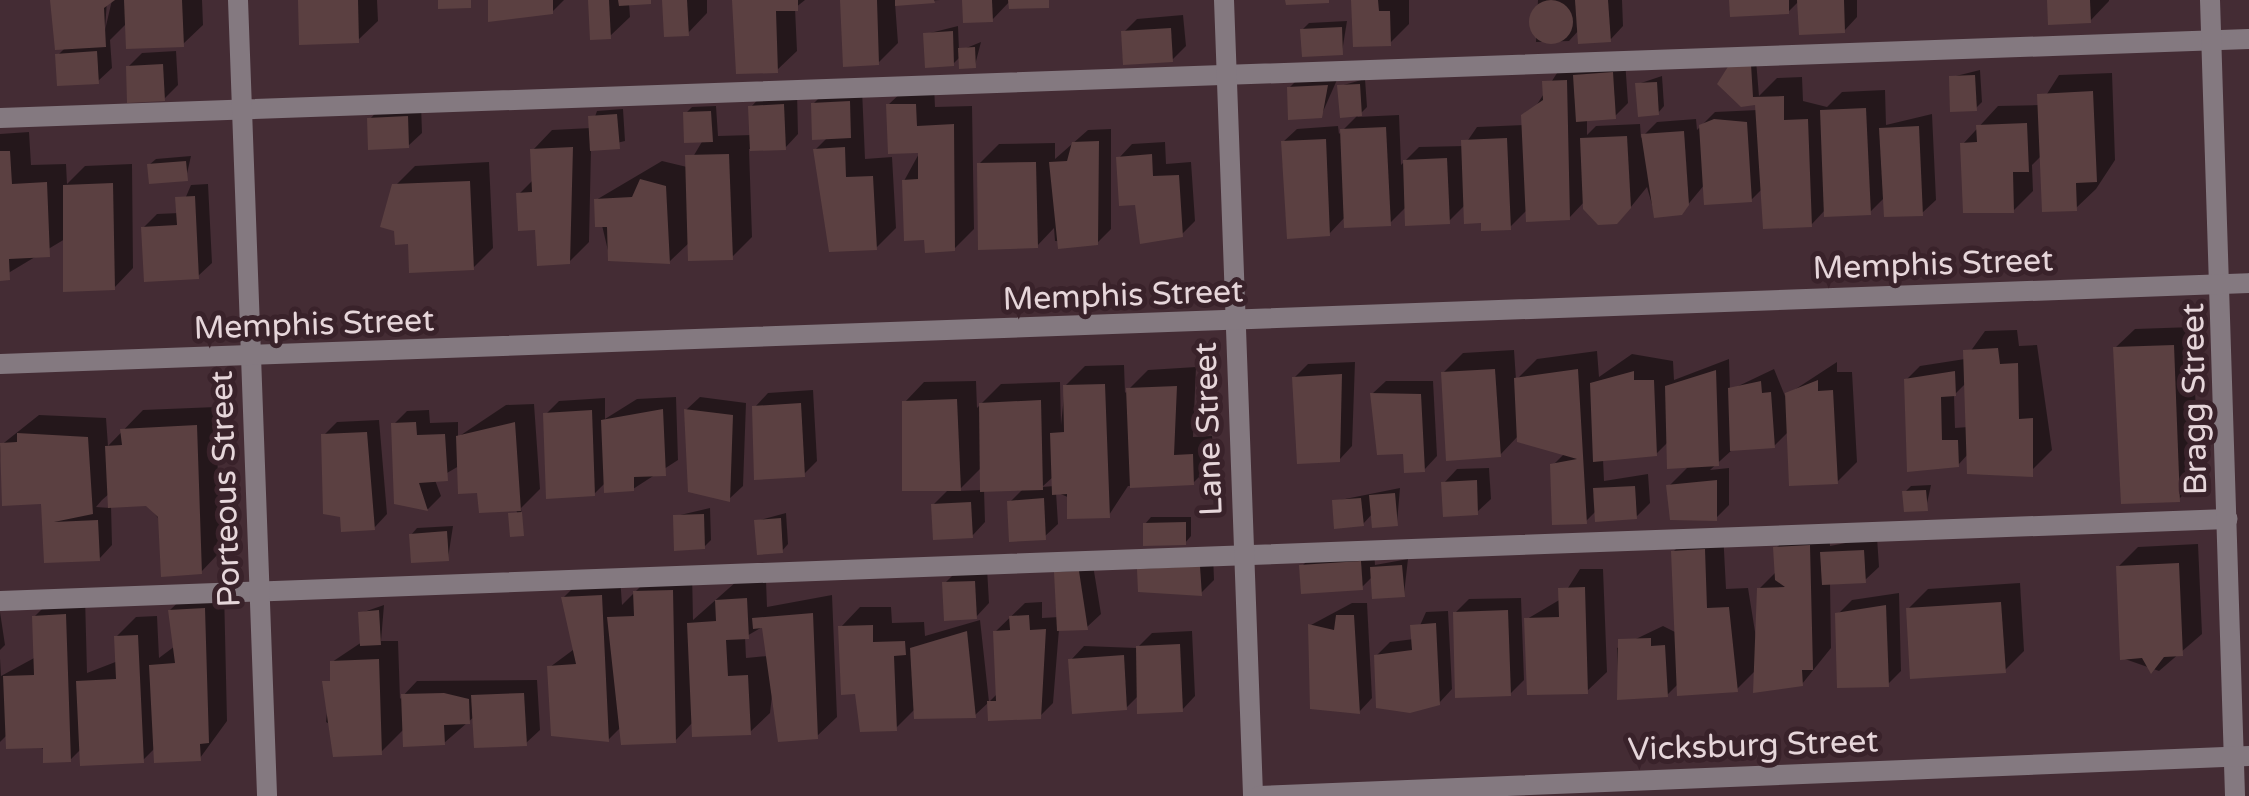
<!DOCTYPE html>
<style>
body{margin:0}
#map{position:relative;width:2249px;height:796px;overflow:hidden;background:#442c34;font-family:"Varela Round",sans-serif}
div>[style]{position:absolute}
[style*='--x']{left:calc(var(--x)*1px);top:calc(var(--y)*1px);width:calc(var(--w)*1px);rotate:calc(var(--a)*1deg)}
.shadow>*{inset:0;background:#0007}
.building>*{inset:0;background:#5b4041}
.round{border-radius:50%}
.service>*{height:20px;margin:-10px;padding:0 10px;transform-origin:10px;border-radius:10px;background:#847980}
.minor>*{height:20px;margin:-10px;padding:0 10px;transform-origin:10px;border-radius:10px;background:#847980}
span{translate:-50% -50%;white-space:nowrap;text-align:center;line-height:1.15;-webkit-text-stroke:10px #39222a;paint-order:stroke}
.street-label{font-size:32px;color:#e6d6da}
</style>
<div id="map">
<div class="shadow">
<div style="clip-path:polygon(54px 0,107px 0,105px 30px,112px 0,202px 0,203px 25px,183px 44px,127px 23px,110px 40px,112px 68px,98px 81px,58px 55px,66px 47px)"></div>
<div style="clip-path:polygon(300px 0,377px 0,378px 21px,358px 40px)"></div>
<div style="clip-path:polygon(490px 0,564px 0,552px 12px,490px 20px)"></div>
<div style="clip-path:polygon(590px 0,651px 0,629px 3px,630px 17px,610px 36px)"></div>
<div style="clip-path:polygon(664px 0,707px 0,707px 13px,688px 33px)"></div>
<div style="clip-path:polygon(735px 0,805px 0,795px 8px,797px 51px,777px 70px)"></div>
<div style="clip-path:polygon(843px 0,940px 0,895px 3px,898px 43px,878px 63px)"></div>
<div style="clip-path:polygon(966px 0,1054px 0,1011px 0,992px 20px)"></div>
<div style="clip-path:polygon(1354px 0,1409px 0,1409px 24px,1390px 43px)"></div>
<div style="clip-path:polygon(1622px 0,1623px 26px,1610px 40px,1579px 30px,1569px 41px,1536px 42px,1538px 0)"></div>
<div style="clip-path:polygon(1731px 0,1857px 0,1857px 17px,1844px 31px,1800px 0,1788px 12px)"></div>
<div style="clip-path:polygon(2050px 0,2109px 0,2109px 1px,2090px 21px)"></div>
<div style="clip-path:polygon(1183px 15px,1186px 46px,1172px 60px,1124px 32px,1137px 19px)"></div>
<div style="clip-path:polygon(1347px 21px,1342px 52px,1303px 29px,1309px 23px)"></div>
<div style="clip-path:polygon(958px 26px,959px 51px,981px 42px,975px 65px,961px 56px,953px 64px,926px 34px)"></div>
<div style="clip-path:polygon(176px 51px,178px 85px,164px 99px,128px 67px,142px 53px)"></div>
<div style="clip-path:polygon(1625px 60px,1628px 103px,1615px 116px,1587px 118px,1587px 135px,1596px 126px,1640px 124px,1641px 138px,1657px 122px,1696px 119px,1697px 130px,1715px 112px,1758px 110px,1757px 99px,1720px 84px,1756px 60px,1759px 96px,1777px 78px,1802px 77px,1803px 101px,1827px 107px,1842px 92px,1885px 90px,1886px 125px,1932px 114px,1936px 200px,1922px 213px,1885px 197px,1870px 212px,1826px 209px,1811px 225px,1763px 188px,1751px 200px,1705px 184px,1681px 213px,1655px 215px,1647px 187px,1630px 208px,1585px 201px,1569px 218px,1528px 209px,1510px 227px,1466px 204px,1449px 221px,1407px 206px,1390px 223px,1346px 216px,1329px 234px,1283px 142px,1297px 129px,1338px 126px,1339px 134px,1359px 114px,1340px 86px,1365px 79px,1367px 107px,1357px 117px,1399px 115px,1401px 165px,1419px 147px,1464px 146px,1477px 127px,1524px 125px,1564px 62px)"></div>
<div style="clip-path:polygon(1980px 70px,1982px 102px,1976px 108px,1952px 77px)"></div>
<div style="clip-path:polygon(1340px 73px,1321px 116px,1289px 88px,1303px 74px)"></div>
<div style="clip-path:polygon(2112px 73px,2115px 160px,2096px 189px,2076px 208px,2042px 155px,2032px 165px,2033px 191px,2013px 211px,1963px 144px,1998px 106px,2040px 105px,2059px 75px)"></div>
<div style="clip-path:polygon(1662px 76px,1664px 106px,1658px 113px,1638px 84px)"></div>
<div style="clip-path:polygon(934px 85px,935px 107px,972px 106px,974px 229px,954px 249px,927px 238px,904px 181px,921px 150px,888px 105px,908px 86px)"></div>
<div style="clip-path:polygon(862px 89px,865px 159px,892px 157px,896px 228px,876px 248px,816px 149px,828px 137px,813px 104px,827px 90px)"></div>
<div style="clip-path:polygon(797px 92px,798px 134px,785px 148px,749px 149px,752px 237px,732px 257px,690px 242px,669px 262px,610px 259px,596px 200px,662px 161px,687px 167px,703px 140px,686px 113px,692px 107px,716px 106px,718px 136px,752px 135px,751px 107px,764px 93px)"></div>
<div style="clip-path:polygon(421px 104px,422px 133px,408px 146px,370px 119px,383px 105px)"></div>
<div style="clip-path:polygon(623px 109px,625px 141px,591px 149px,589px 242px,569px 262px,519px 194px,534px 179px,533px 150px,552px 130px,591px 128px,597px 111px)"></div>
<div style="clip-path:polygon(1111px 129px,1111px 229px,1097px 243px,1055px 241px,1054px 228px,1037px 246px,979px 164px,999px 144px,1055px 143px,1055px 159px,1088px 130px)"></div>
<div style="clip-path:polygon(29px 132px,31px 165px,66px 164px,67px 184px,85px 166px,132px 164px,133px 268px,114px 288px,65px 239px,0 278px,0 134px)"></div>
<div style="clip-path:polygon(1165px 142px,1166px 164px,1191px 162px,1195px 221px,1181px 235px,1137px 202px,1119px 158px,1132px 144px)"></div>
<div style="clip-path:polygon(191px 156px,186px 178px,149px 165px,156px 159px)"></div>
<div style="clip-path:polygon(489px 162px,493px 248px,473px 268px,395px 186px,415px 166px)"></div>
<div style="clip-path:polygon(208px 184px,212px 263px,198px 276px,143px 228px,157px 214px,179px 213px,191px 185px)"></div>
<div style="clip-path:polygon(2193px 327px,2198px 479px,2179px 499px,2115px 348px,2135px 329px)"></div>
<div style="clip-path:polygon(evenodd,2017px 330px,2019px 346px,2037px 345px,2052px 450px,2032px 470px,1969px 453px,1958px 465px,1909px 469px,1906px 380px,1920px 366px,1965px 359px,1985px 331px,2017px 330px,1966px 383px,1968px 427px,1955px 428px,1954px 395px,1966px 383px)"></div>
<div style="clip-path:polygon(1514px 350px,1516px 380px,1537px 359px,1597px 351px,1599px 377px,1632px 354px,1673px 361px,1674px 380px,1729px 359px,1730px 390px,1774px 369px,1785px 396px,1837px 362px,1837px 372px,1852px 372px,1857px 462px,1837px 482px,1789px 431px,1774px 446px,1732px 450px,1710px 470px,1729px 468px,1729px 505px,1716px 518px,1669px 486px,1687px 468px,1670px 466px,1669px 441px,1656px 454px,1603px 459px,1604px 481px,1648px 474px,1650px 503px,1636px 517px,1597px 510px,1586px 521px,1553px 465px,1565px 453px,1519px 435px,1500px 455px,1443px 373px,1463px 353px)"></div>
<div style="clip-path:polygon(1355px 362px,1352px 446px,1339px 460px,1295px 377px,1308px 364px)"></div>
<div style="clip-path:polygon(evenodd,1124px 365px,1125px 393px,1148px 370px,1196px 367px,1193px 437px,1212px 436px,1213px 463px,1193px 483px,1128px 486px,1109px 515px,1056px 492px,1058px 524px,1044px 537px,1010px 502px,1024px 488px,984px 489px,985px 522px,972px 536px,933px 505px,950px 488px,905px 402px,924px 382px,976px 381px,977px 408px,1001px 384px,1060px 382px,1061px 425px,1065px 386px,1085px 366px,1124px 365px,982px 467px,982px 490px,958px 491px,982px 467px,1124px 365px,1054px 476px,1054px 486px,1042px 487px,1054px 476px)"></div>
<div style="clip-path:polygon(1386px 381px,1433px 381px,1437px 456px,1424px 470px,1372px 394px)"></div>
<div style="clip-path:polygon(813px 390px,817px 461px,804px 474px,755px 407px,768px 393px)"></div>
<div style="clip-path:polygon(676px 397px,678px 460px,633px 489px,606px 482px,594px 494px,546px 414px,559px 401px,605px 398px,605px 419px,637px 399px)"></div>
<div style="clip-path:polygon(700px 397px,746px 403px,743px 486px,729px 499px,686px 410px)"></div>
<div style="clip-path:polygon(534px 404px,540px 489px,521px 508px,523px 533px,516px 509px,479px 490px,459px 466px,435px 480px,441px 496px,428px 509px,396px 502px,394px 424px,407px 411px,429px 410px,430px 423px,458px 422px,458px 437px,506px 405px)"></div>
<div style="clip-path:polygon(evenodd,216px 407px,220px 552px,201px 572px,147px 504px,111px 505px,112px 545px,99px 559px,46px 561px,43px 501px,4px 504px,0 446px,39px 415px,106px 418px,108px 446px,143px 410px,216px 407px,110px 493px,110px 508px,96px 507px,102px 500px,110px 493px)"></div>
<div style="clip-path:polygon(379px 420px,387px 514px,374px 528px,324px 435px,337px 422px)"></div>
<div style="clip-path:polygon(1489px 468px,1491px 499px,1477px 512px,1444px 483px,1457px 469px)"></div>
<div style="clip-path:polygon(1931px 485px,1926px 508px,1905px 492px,1911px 486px)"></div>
<div style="clip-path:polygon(1400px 488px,1397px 523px,1373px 513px,1363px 524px,1335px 501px)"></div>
<div style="clip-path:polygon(710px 508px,711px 540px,704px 547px,676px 516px)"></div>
<div style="clip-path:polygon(786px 513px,788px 544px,782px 551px,757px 521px)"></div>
<div style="clip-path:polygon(1151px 517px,1191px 517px,1191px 536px,1185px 543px,1145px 524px)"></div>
<div style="clip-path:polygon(453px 526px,448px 558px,411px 535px,417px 528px)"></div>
<div style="clip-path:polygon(1829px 526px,1830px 546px,1877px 537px,1879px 567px,1865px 580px,1830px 582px,1831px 648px,1802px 684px,1756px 670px,1737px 689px,1679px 683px,1667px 695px,1619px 698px,1617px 648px,1663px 626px,1677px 633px,1673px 552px,1693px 532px,1723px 531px,1726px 589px,1748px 588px,1757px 644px,1759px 589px,1777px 571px,1776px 548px,1796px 528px)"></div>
<div style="clip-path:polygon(2198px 544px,2202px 634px,2159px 671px,2122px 658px,2118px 567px,2138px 547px)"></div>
<div style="clip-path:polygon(1374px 549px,1375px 565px,1408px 559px,1404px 594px,1373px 576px,1362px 587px,1302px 566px,1315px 553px)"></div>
<div style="clip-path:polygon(1213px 554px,1214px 580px,1201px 593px,1140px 570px)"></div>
<div style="clip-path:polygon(1092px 559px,1101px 614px,1087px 627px,1059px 629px,1053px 703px,1040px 716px,989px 702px,998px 693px,995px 632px,1025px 603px,1042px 602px,1042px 618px,1059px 617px,1057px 573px)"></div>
<div style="clip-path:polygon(987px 568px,989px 603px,976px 617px,945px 583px,958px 570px)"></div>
<div style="clip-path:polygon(1580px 569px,1603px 569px,1607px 672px,1587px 691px,1527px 619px,1561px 599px)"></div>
<div style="clip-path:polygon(evenodd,692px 571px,693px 620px,737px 581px,766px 580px,767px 607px,832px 595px,837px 717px,817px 736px,773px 687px,770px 713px,750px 732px,694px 721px,675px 741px,621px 727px,608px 740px,550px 667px,577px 647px,563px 598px,583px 578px,620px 576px,622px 605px,655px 572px,692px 571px,764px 626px,768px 656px,746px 658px,745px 637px,764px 626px)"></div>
<div style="clip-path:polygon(2020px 583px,2024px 651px,2005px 670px,1908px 609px,1928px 589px)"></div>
<div style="clip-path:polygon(224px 589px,227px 721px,200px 758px,155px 748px,143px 760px,82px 748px,70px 760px,8px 734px,0 742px,0 658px,1px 676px,36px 657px,34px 617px,54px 597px,85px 596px,87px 673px,118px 661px,116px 637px,136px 617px,157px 616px,159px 658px,175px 646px,170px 610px,190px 591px)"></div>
<div style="clip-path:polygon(1899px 593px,1901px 671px,1888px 684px,1838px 614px,1852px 600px)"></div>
<div style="clip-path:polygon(1521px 598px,1524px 680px,1510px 694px,1455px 613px,1469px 599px)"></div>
<div style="clip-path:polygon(1352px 603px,1367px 603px,1372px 698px,1359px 712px,1311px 625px)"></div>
<div style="clip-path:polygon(384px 605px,381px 641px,398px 641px,400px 699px,417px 681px,537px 680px,540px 730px,526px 743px,475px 716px,444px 743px,405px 728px,381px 752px,326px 722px,332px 662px,362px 642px,361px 613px)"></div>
<div style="clip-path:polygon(860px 607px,891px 607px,892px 623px,924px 622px,925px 636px,980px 620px,989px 702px,975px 715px,916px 708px,896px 728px,858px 691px,841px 627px)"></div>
<div style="clip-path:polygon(1448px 611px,1452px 689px,1439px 703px,1376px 656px,1390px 642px,1414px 639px,1426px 612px)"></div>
<div style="clip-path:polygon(0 612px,5px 645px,0 650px)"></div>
<div style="clip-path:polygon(1192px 631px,1195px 696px,1182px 710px,1139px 695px,1126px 708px,1071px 660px,1084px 646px,1137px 648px,1152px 633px)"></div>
</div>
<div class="building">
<div class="round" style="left:1529px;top:0;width:44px;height:44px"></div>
<div style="clip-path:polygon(50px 0,115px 0,104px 8px,106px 47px,55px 50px)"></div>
<div style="clip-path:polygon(124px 0,182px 0,184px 47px,126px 49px)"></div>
<div style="clip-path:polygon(298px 0,358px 0,359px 43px,299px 45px)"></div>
<div style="clip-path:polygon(438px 0,471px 0,471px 8px,438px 9px)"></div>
<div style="clip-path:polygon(488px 0,553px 0,553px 14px,488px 22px)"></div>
<div style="clip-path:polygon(588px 0,609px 0,611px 39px,590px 40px)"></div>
<div style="clip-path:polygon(618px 0,651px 0,651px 4px,619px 6px)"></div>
<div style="clip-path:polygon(662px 0,687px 0,689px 36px,664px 37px)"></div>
<div style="clip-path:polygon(732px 0,798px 0,798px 11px,776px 11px,778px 73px,736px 74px)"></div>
<div style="clip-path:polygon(840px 0,877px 0,879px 65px,843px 67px)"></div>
<div style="clip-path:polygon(895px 0,934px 0,935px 3px,895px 6px)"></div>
<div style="clip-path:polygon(962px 0,992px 0,993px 22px,963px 23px)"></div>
<div style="clip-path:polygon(1008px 0,1049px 0,1049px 8px,1009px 9px)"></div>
<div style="clip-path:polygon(1285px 0,1329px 0,1329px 3px,1286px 5px)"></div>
<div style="clip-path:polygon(1351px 0,1378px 0,1379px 11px,1390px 11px,1391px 46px,1353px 47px)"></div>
<div style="clip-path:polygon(1575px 0,1608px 0,1611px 42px,1578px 44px)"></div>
<div style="clip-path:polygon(1729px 0,1789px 0,1789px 14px,1730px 17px)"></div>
<div style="clip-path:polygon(1797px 0,1844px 0,1845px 33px,1799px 35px)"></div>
<div style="clip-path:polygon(2047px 0,2090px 0,2091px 23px,2048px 25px)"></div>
<div style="clip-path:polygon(1342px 27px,1343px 55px,1302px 57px,1300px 29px)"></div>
<div style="clip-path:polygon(1171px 28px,1173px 62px,1123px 65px,1121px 31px)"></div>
<div style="clip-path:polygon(953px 31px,954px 66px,925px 68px,923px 33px)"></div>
<div style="clip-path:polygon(975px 47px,976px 68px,959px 69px,958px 48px)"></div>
<div style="clip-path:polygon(97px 51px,99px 84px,57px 86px,55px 54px)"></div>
<div style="clip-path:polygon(163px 64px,165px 101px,127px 103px,126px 66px)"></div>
<div style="clip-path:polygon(1751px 64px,1753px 97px,1784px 96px,1784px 120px,1808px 119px,1812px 227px,1763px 229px,1755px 105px,1741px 107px,1717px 84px,1729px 65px)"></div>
<div style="clip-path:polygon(1613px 72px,1616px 119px,1576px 122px,1573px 75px)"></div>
<div style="clip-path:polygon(1975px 75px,1977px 111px,1950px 112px,1949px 76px)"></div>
<div style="clip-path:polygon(1567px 80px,1570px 220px,1526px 222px,1521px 115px,1543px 100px,1542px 81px)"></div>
<div style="clip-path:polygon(1657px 82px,1659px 115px,1638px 117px,1635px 83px)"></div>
<div style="clip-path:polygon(1360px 84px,1362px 116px,1340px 118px,1337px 85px)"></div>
<div style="clip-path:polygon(1328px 85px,1322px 118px,1288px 120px,1287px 87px)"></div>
<div style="clip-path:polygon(2093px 91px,2097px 182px,2076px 183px,2077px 211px,2042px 212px,2037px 94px)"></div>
<div style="clip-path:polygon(850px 101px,851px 138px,812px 140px,811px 103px)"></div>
<div style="clip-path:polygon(784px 104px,786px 150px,750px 151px,748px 106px)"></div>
<div style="clip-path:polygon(886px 104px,916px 104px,917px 126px,954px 124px,955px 251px,925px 253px,924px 240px,904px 241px,902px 180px,918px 179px,918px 153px,888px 154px)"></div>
<div style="clip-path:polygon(1866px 108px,1871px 215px,1824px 217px,1820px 110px)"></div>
<div style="clip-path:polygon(711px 111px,713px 142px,684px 143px,683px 112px)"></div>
<div style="clip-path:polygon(617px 114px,620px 149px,590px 151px,588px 116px)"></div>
<div style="clip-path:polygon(408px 116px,409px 148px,368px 150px,367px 118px)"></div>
<div style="clip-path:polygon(1714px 119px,1747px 122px,1752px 202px,1704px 205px,1699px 125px)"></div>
<div style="clip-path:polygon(2027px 123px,2029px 172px,2013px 172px,2014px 213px,1963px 213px,1960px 143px,1977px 142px,1976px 125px)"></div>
<div style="clip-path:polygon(1919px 126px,1923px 216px,1884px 217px,1879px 128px)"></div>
<div style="clip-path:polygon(1386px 127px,1391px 226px,1344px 228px,1340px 129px)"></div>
<div style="clip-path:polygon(1684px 131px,1689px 205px,1682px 215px,1654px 218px,1641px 134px)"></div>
<div style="clip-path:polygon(1627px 136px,1631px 208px,1617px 224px,1598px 225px,1583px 209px,1580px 138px)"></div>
<div style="clip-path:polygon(1507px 138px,1511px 230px,1481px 231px,1481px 223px,1464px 224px,1461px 140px)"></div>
<div style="clip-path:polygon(1326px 139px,1330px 236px,1287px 239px,1281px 141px)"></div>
<div style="clip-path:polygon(1099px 141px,1098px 245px,1058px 249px,1049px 162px,1067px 161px,1072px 142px)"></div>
<div style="clip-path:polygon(573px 147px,570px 264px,537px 266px,535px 230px,518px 231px,516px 193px,532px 192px,530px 149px)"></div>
<div style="clip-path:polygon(845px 147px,846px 177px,873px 176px,877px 250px,829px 252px,813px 149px)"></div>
<div style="clip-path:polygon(0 151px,10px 151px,12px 184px,47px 182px,50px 257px,9px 259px,10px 280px,0 281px)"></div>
<div style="clip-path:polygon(729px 154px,733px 260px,688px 261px,685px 155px)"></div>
<div style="clip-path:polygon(1152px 154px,1153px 176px,1179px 175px,1183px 237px,1140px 244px,1135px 205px,1119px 206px,1116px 157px)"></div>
<div style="clip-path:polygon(1447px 158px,1450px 224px,1405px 226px,1403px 160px)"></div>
<div style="clip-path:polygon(186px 161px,188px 181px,149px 184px,147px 164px)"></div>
<div style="clip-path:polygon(1036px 162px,1038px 248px,978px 250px,977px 163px)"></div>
<div style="clip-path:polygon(640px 179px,666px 186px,670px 264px,608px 261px,607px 227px,595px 227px,594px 199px,632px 197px)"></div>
<div style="clip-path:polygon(470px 181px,474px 270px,409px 273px,408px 244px,395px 245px,394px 231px,380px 227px,392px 184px)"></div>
<div style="clip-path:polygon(113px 183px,115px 290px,63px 292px,63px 185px)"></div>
<div style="clip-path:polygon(195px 196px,199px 279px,144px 282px,141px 227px,177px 225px,175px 197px)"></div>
<div style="clip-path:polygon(2174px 345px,2180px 502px,2121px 504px,2113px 347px)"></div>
<div style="clip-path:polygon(1998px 348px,2000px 364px,2018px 363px,2019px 419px,2033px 418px,2033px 477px,1967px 474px,1963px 350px)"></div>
<div style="clip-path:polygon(1495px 369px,1501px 457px,1446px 461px,1441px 372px)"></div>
<div style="clip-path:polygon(1578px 369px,1587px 524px,1552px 525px,1550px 464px,1577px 459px,1517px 442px,1514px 378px)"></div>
<div style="clip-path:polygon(1716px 370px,1719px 466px,1667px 469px,1665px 386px)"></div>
<div style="clip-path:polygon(1634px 371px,1634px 380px,1654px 380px,1657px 456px,1593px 462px,1590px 383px)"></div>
<div style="clip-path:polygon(1955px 371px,1956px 396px,1941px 397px,1942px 440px,1958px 440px,1959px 467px,1907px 472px,1904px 379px)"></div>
<div style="clip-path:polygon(1342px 374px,1340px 462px,1297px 464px,1292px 377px)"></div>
<div style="clip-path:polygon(1818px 380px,1818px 391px,1833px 390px,1838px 484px,1789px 486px,1785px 393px)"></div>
<div style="clip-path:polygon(1761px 381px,1762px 393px,1771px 392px,1775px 448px,1730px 451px,1728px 388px)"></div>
<div style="clip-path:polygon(1105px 384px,1110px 518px,1067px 519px,1067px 494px,1052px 495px,1050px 433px,1064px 432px,1063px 385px)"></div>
<div style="clip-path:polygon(1177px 386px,1174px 455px,1193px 454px,1194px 485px,1130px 488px,1126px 388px)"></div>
<div style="clip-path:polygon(1370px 393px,1421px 394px,1425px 472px,1404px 473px,1403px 454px,1377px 455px)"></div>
<div style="clip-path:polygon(957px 399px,961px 491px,902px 491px,902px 401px)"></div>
<div style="clip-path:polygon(1041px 400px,1043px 490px,980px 492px,979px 403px)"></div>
<div style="clip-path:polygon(801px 403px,805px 477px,754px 480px,752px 406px)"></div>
<div style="clip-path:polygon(663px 409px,666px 476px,634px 477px,634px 491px,604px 493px,601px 420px)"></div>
<div style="clip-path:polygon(684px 409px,733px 415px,730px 502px,688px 492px)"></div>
<div style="clip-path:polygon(592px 410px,595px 496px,546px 499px,543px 413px)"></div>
<div style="clip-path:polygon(416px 422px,417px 435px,445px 434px,448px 481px,419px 483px,428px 511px,394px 504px,391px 423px)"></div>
<div style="clip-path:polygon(515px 422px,521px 511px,479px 513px,477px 493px,458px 494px,456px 436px)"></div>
<div style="clip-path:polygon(197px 425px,202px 574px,161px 577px,158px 517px,146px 506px,108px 508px,105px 446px,122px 445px,120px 429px)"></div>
<div style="clip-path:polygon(367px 432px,375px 530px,341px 532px,340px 517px,323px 514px,321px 434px)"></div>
<div style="clip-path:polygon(17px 433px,88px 437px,93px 514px,54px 522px,98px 520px,100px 561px,44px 563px,41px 504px,2px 506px,0 443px,17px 442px)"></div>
<div style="clip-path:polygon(1477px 480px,1478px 515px,1443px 517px,1441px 482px)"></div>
<div style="clip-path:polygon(1717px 480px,1717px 521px,1670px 520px,1666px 485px)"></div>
<div style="clip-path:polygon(1635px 486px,1637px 519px,1595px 522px,1593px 488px)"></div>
<div style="clip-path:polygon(1926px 490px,1928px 511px,1904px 512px,1902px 491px)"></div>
<div style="clip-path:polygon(1395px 493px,1398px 526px,1372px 528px,1369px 495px)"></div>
<div style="clip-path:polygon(1044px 498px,1046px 540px,1009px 542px,1007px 501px)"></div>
<div style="clip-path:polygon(1361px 498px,1364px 526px,1334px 529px,1332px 500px)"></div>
<div style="clip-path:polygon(971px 502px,973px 538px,933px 540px,931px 504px)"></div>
<div style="clip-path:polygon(522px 512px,524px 536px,510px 537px,508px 513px)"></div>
<div style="clip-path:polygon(704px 514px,705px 549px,674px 551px,673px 515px)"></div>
<div style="clip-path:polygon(781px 518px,783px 553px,757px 555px,754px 520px)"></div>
<div style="clip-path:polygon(1186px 522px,1186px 545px,1143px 546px,1143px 523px)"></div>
<div style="clip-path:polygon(447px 531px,449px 561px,411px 563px,409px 534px)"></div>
<div style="clip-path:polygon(1810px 545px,1813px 670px,1802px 670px,1803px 686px,1753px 693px,1757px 588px,1785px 587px,1775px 580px,1773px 547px)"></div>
<div style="clip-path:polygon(1705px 549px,1707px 608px,1729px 607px,1738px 692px,1677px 696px,1671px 551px)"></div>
<div style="clip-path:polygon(1864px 550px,1866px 583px,1822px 585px,1820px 552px)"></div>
<div style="clip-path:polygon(1361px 561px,1363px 590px,1301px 594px,1299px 565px)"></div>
<div style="clip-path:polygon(2179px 563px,2183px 656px,2164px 657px,2151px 674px,2142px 658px,2120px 660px,2116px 566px)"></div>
<div style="clip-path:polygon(1402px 565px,1405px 597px,1372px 599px,1370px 567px)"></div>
<div style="clip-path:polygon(1200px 566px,1202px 596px,1138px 592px,1137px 569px)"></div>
<div style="clip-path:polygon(1079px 571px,1088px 630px,1057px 631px,1054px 572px)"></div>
<div style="clip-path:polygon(975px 581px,977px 619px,944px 621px,942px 582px)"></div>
<div style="clip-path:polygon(1585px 587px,1588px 694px,1527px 695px,1524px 618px,1559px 617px,1558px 588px)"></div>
<div style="clip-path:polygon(673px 590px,676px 743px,621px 745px,607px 617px,634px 616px,633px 591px)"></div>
<div style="clip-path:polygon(602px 595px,609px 742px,551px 736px,547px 666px,576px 664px,561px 597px)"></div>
<div style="clip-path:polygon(747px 598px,749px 639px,726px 640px,728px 676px,748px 675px,751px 735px,692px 737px,687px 623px,716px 621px,715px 600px)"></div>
<div style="clip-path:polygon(2001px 602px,2006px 673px,1910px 679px,1906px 608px)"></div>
<div style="clip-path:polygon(1886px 605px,1889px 687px,1837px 688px,1835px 613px)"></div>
<div style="clip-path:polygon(205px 608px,209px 743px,200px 744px,201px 761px,154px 763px,149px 665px,175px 663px,168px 610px)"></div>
<div style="clip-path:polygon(379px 610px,381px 645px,360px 646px,358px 612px)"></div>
<div style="clip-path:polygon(1508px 610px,1511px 696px,1455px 698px,1453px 612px)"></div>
<div style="clip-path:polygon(813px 613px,818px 739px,778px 742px,762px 628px,753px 629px,752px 618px)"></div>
<div style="clip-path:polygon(66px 614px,71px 762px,43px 763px,43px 748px,6px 749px,3px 676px,34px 675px,32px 616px)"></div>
<div style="clip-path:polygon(1029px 615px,1030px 630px,1046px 629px,1041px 719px,988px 721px,987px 701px,996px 701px,993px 631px,1010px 630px,1009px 616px)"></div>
<div style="clip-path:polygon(1336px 615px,1354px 615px,1360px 714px,1310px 709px,1308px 624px,1334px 630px)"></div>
<div style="clip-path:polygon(1436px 623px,1440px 705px,1410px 713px,1376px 708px,1374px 655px,1412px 650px,1410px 625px)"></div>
<div style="clip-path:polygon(873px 625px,873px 642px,905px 641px,906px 655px,894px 656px,897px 731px,860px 732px,855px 694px,841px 695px,838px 626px)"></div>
<div style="clip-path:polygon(967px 631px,976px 718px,914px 719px,910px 648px)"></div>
<div style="clip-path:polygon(138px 635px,144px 763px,80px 766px,76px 681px,116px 679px,114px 636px)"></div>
<div style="clip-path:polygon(1651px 638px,1651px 646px,1665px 645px,1668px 697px,1617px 700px,1618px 639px)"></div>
<div style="clip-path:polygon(1180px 644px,1183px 712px,1137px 714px,1136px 646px)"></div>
<div style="clip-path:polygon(1124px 655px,1127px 710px,1072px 714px,1068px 659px)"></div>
<div style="clip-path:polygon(379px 659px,382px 755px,333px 757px,322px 681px,330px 681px,330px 661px)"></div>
<div style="clip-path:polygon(444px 693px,469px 699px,470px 724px,444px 725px,445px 745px,403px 747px,401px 694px)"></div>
<div style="clip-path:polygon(524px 693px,527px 746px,474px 748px,471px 695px)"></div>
</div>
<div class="service">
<div style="--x:0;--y:118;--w:2250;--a:-2.01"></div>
<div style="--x:0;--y:601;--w:2229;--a:-2.11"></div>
</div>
<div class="minor">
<div style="--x:238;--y:0;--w:797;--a:87.91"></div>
<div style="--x:1224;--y:0;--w:797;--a:87.91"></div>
<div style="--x:2210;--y:0;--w:796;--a:88.2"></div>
<div style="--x:0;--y:364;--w:2250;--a:-2.06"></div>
<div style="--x:1259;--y:796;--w:991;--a:-2.31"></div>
</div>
<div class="street-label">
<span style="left:1933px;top:265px;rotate:-2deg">Memphis Street</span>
<span style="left:1123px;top:296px;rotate:-2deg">Memphis Street</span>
<span style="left:314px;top:325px;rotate:-2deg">Memphis Street</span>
<span style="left:2195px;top:399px;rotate:-91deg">Bragg Street</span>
<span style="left:1209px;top:429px;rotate:-92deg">Lane Street</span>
<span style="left:226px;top:489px;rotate:-92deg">Porteous Street</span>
<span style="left:1753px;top:746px;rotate:-2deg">Vicksburg Street</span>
</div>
</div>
